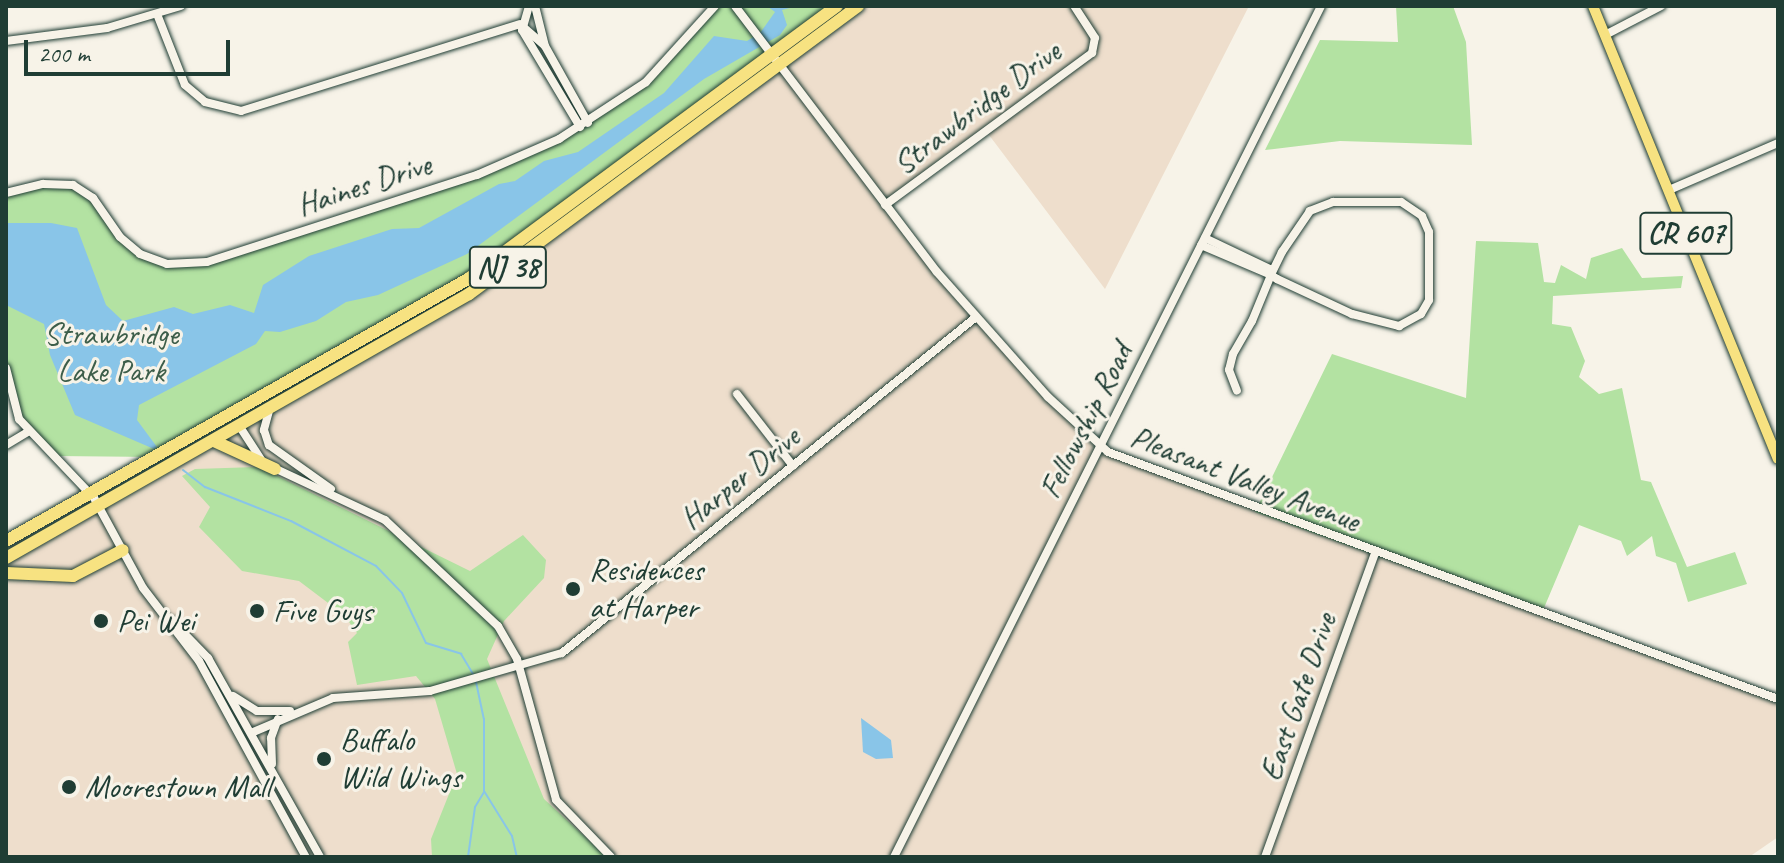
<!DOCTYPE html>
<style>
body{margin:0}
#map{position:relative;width:1784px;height:863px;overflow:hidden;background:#f7f3e8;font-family:Caveat,sans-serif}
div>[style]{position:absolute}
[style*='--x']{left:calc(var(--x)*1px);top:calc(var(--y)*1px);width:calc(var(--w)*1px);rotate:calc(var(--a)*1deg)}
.built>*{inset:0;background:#eedecc}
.green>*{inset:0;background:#b3e2a2}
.water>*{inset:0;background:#89c5e8}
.stream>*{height:2px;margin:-1px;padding:0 1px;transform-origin:1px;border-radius:1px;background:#89c5e8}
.roads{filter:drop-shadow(0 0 2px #1f3d34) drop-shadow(0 0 2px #1f3d34)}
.minor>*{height:8px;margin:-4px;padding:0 4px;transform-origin:4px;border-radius:4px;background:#f7f3e8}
.major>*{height:10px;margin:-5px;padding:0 5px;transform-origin:5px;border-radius:5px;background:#f7e281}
.highway>*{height:12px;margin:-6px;padding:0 6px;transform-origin:6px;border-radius:6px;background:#f7e281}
.dots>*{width:22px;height:22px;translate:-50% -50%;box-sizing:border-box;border:4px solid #f7f3e8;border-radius:50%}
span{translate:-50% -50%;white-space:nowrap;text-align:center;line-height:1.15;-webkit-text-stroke:6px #f7f3e8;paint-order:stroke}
.shield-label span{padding:2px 6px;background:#f7f3e8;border:2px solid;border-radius:6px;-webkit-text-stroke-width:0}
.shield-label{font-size:30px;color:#1f3d34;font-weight:700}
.street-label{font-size:32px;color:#1f3d34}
.park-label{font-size:32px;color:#3d5e4a}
.poi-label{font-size:32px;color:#1f3d34}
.left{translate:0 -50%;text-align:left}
.frame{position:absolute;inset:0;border:8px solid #1f3d34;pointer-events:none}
.scale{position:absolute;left:24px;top:40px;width:206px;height:36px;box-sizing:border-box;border:4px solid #1f3d34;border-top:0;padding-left:10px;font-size:24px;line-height:28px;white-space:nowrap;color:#1f3d34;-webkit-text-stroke:6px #f7f3e8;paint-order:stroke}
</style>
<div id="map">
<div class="built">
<div style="clip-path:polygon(858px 6px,1249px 6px,1105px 289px,986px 131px,886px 205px,976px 317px,1100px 447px,1778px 698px,1778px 837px,1749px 857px,6px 857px,6px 558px,436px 314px)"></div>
</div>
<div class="green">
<div style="clip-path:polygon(715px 6px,837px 6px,523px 241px,156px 457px,55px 456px,15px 411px,6px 369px,6px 192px,65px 184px,87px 192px,133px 250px,167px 264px,197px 264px,477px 175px,538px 149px,640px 87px)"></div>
<div style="clip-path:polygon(1396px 6px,1453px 6px,1466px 42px,1472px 145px,1340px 141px,1265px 150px,1320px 40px,1398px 42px)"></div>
<div style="clip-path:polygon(1476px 241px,1538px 243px,1544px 282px,1555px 283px,1561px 265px,1586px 279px,1591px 258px,1622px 248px,1642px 278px,1683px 276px,1681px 288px,1553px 296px,1552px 324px,1571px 327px,1585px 361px,1579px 377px,1599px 394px,1622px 388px,1641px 480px,1651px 482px,1687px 567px,1735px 552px,1747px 584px,1688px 602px,1676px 563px,1656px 556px,1652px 536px,1627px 556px,1621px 541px,1579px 525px,1541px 615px,1255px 512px,1332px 354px,1466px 398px)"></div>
<div style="clip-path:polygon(259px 467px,470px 571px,523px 535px,546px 560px,544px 578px,504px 621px,487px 659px,544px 799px,607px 857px,432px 857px,431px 839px,457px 774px,435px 699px,416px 676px,357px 685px,348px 642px,357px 633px,344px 615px,299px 581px,242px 571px,199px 527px,210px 507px,182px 476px,195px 469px)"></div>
</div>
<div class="water">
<div style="clip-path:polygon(767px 6px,797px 6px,782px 10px,787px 25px,780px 35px,704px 79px,467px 254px,378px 295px,346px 302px,316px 321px,280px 332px,265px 331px,256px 344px,139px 405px,137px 420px,157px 447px,154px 449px,75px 415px,50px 355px,44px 324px,6px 305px,6px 223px,51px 223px,77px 228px,106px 305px,123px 321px,174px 307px,193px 314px,230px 305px,254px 313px,263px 285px,309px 256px,392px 229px,419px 228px,499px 184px,515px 181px,544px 161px,578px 152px,664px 93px,714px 36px,747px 41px,760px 33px,775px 12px)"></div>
<div style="clip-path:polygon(861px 718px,891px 740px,893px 758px,876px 759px,863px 752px)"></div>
</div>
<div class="stream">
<div style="--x:183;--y:470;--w:28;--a:38"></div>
<div style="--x:205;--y:487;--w:92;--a:21.6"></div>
<div style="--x:291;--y:521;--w:96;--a:27.9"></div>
<div style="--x:376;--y:566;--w:37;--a:46"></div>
<div style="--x:402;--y:593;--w:55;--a:64.4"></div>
<div style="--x:426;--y:643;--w:37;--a:17"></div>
<div style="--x:461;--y:654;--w:26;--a:59"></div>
<div style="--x:476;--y:682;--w:38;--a:78"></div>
<div style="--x:484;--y:719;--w:72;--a:90"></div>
<div style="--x:484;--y:791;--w:53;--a:58.1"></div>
<div style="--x:512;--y:836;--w:22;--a:77"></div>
<div style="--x:468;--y:857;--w:50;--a:-82"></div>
<div style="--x:475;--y:807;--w:17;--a:-59"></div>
</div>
<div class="roads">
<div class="minor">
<div style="--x:529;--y:6;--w:25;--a:106"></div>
<div style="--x:522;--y:30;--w:113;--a:59.1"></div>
<div style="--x:535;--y:6;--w:41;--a:76"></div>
<div style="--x:545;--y:46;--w:88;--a:60.8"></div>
<div style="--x:735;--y:6;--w:334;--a:52.8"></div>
<div style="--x:937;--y:272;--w:167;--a:48.4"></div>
<div style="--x:1048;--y:397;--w:81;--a:42.5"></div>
<div style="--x:1108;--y:452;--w:714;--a:20.24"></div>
<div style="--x:157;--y:14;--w:76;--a:68.5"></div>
<div style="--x:185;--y:85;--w:26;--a:40"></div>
<div style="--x:205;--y:102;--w:37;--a:14"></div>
<div style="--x:241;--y:111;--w:292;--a:-17.3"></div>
<div style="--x:521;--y:25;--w:30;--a:41"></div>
<div style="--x:1605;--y:35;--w:63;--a:-27.4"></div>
<div style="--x:6;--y:41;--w:102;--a:-7.3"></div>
<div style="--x:107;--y:28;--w:77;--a:-16.6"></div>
<div style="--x:1669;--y:190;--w:119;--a:-23.3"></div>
<div style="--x:6;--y:193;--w:38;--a:-14"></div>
<div style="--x:43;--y:184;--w:30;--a:2"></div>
<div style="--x:73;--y:185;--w:24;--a:33"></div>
<div style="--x:93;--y:198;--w:47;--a:55.3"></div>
<div style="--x:120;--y:237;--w:26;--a:40"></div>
<div style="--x:140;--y:254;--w:29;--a:20"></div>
<div style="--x:167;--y:264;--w:40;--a:-2.9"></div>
<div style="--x:207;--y:262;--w:284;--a:-17.9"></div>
<div style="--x:477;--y:175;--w:90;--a:-23.7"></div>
<div style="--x:559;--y:139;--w:104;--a:-33.2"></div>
<div style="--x:646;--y:82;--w:103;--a:-47.8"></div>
<div style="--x:885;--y:205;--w:257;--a:-36.3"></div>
<div style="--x:1092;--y:53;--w:15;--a:-79"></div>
<div style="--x:1095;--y:38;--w:38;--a:-123"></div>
<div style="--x:1205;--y:238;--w:72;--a:25.5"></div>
<div style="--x:1270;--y:269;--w:6;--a:81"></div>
<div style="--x:1271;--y:275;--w:7;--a:34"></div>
<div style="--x:1277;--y:279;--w:83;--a:25"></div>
<div style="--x:1352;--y:314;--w:49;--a:14.3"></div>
<div style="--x:1399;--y:326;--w:25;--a:-29"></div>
<div style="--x:1421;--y:314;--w:16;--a:-60"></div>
<div style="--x:1429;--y:300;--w:68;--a:-90"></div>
<div style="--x:1429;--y:232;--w:17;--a:-114"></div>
<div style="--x:1422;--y:216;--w:25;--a:-146"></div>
<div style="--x:1401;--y:202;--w:68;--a:180"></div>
<div style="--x:1333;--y:202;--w:25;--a:159"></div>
<div style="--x:1310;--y:211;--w:50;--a:124.3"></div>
<div style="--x:1282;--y:252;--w:25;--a:116"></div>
<div style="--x:1271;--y:275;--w:50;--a:112.4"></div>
<div style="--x:1252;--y:321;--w:38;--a:120"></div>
<div style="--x:1233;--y:354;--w:16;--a:104"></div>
<div style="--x:1229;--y:370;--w:22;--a:69"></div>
<div style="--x:1201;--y:245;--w:76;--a:23.2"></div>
<div style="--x:6;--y:368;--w:53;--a:75.7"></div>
<div style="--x:19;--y:419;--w:109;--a:46.5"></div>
<div style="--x:94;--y:498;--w:102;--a:61.4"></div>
<div style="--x:143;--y:588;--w:92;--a:52.5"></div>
<div style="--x:199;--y:661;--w:223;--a:61.4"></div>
<div style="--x:737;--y:394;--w:91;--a:52.1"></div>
<div style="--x:269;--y:411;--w:20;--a:105"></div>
<div style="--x:264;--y:430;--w:16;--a:72"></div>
<div style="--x:269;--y:445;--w:76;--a:35.4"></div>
<div style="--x:240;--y:427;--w:38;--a:57"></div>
<div style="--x:6;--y:445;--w:27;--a:-31"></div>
<div style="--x:272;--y:467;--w:125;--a:25.1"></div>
<div style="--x:385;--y:520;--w:155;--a:43.2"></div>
<div style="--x:498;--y:626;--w:38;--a:60"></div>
<div style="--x:517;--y:659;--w:146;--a:74.5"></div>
<div style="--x:556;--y:800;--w:79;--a:46"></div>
<div style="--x:172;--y:621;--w:52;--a:45.8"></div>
<div style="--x:208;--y:658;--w:228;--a:60.6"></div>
<div style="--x:233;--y:696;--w:28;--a:32"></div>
<div style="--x:257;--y:711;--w:33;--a:0"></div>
<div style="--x:251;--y:733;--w:89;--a:-23.1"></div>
<div style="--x:333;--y:698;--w:97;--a:-4.1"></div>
<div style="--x:430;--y:691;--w:137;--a:-16.1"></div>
<div style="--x:562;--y:653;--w:533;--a:-39.06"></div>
<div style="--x:272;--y:764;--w:26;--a:-92"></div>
<div style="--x:271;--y:738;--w:20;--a:-70"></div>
<div style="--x:894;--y:857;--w:952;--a:-63.35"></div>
<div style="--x:1265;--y:857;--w:323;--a:-70.1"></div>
</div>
<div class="major">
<div style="--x:1593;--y:6;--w:489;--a:67.8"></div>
</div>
<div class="highway">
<div style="--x:214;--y:441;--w:67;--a:24.7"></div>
<div style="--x:6;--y:541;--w:531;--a:-29.56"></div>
<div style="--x:468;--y:279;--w:459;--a:-36.5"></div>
<div style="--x:6;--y:558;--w:533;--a:-29.69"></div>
<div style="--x:469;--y:294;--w:484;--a:-36.5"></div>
<div style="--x:6;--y:573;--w:67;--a:2.6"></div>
<div style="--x:73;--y:576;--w:56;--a:-27.5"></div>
</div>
</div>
<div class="dots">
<div style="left:573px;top:589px;background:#1f3d34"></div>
<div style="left:257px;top:611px;background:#1f3d34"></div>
<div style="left:101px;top:621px;background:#1f3d34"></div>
<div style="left:324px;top:759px;background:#1f3d34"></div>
<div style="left:69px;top:787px;background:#1f3d34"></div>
</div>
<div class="shield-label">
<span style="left:1686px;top:233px">CR 607</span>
<span style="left:508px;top:267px">NJ 38</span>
</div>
<div class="street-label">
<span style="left:977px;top:108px;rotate:-37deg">Strawbridge Drive</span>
<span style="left:364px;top:185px;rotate:-18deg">Haines Drive</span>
<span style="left:1086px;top:421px;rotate:-63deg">Fellowship Road</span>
<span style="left:740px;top:478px;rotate:-39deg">Harper Drive</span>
<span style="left:1245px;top:479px;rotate:21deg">Pleasant Valley Avenue</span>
<span style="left:1298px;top:697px;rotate:-71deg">East Gate Drive</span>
</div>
<div class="park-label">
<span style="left:111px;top:353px">Strawbridge<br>Lake Park</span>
</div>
<div class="poi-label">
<span class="left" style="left:589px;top:589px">Residences<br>at Harper</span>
<span class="left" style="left:273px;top:611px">Five Guys</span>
<span class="left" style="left:117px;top:621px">Pei Wei</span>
<span class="left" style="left:340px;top:759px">Buffalo<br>Wild Wings</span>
<span class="left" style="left:85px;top:787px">Moorestown Mall</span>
</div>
<div class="frame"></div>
<div class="scale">200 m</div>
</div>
